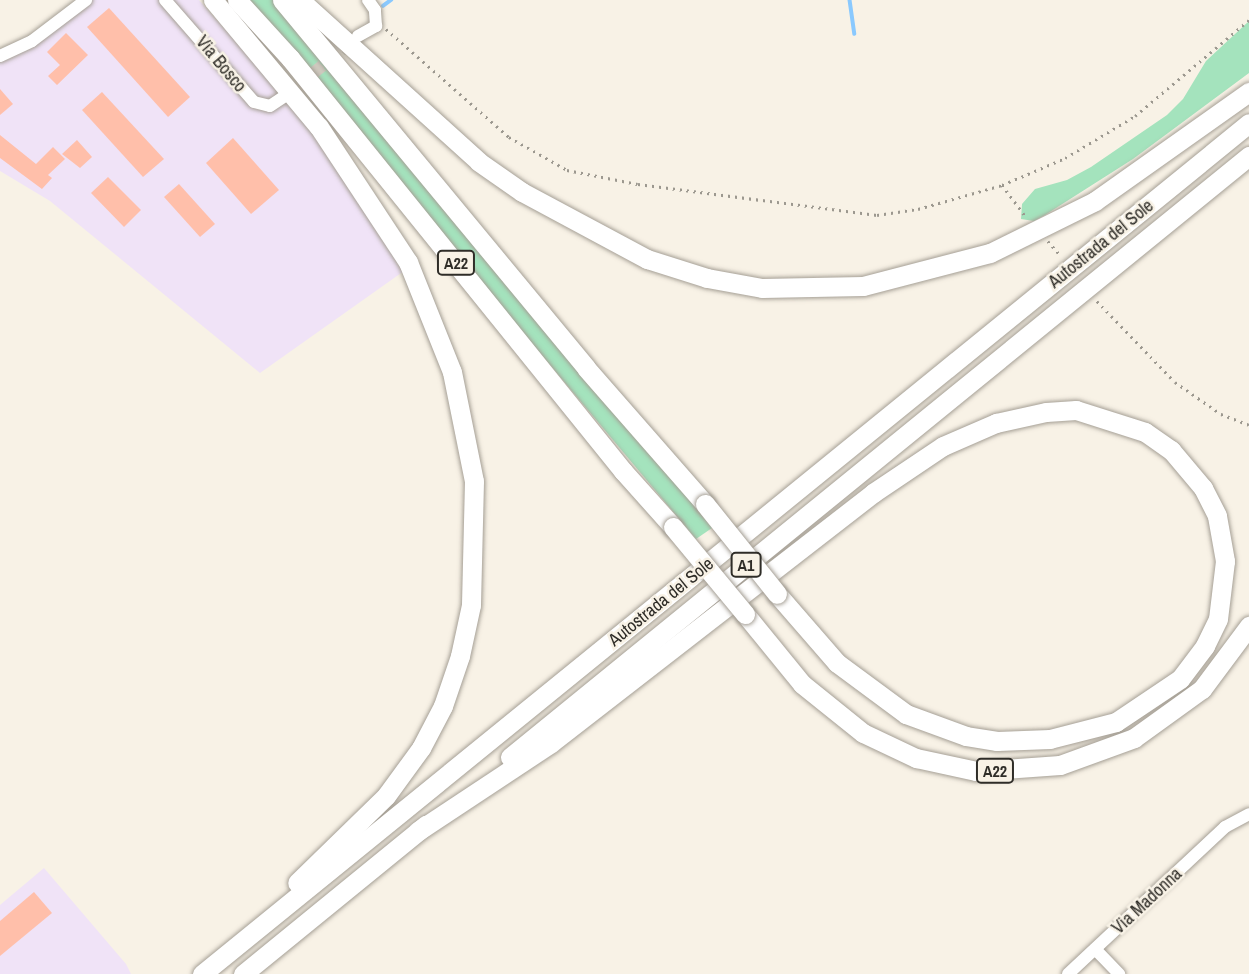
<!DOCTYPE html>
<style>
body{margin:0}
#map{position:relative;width:1249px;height:974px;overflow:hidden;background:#f8f2e6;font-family:"Archivo Narrow",sans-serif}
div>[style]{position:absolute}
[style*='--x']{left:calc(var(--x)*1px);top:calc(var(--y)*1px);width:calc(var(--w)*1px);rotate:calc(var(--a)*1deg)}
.industrial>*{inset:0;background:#f0e3f7}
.green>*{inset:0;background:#a4e3bd}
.stream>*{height:3.5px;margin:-1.75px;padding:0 1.75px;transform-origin:1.75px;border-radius:1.75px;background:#8ac9fe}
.building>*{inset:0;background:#ffbfaa}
.minor-tunnel>*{height:12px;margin-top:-6px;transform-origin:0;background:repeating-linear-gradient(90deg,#d0cbc0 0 12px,transparent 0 18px)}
.path>*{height:2.5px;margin-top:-1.25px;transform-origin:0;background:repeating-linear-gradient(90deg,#9c988f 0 2px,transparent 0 7px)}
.roads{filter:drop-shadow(0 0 2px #a59f95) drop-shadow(0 0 2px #a59f95)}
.minor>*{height:12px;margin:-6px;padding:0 6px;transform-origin:6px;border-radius:6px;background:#fff}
.highway>*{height:19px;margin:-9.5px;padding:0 9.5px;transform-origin:9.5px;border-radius:9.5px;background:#fff}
.bridges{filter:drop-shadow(0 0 2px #a59f95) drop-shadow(0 0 2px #a59f95)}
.highway-bridge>*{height:19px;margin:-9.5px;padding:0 9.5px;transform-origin:9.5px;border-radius:9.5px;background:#fff}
span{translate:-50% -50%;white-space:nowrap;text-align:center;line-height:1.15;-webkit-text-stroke:5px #f8f2e6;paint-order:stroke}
.shield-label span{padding:2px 5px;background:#f8f2e6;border:2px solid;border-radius:5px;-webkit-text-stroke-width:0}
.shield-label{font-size:16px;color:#2f2d28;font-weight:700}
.street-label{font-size:18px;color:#2f2d28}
</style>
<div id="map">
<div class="industrial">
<div style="clip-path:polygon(83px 0,199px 0,296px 109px,404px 271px,260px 373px,50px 201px,0 171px,0 50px,33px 38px)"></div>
<div style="clip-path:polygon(44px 868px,126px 964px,131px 974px,0 974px,0 905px)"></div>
</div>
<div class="green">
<div style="clip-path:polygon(244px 0,274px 0,448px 203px,712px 528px,696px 539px)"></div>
<div style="clip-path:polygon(1249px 21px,1249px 73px,1133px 159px,1045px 215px,1034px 221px,1021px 219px,1022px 204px,1035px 189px,1067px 180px,1091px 167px,1167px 115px,1183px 99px,1206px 61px)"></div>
</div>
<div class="stream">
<div style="--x:850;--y:0;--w:34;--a:82"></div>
<div style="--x:383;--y:6;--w:10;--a:-37"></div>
</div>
<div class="building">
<div style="clip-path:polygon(109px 8px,190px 97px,168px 117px,87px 27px)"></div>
<div style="clip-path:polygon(66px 33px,88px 55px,57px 85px,48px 76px,60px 65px,47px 52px)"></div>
<div style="clip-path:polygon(0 89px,13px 104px,0 115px)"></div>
<div style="clip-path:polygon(102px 92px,164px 159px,143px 177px,82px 110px)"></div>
<div style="clip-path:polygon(0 135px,36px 164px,53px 147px,65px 159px,48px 175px,52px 178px,42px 189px,0 158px)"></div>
<div style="clip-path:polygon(233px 138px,279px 190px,251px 214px,206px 163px)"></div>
<div style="clip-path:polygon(77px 140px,92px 157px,80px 168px,62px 154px)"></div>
<div style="clip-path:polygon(108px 177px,141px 210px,124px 227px,91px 193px)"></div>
<div style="clip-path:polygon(179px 184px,215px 224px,200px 237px,164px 197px)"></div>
<div style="clip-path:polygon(34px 892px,52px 913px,0 956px,0 921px)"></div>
</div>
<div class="minor-tunnel">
<div style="--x:285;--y:96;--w:87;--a:-39"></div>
</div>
<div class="path">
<div style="--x:386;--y:29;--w:164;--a:41.3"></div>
<div style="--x:509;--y:137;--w:67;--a:29.6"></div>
<div style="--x:567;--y:170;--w:72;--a:11.2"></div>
<div style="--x:638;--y:184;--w:241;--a:7.4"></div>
<div style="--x:877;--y:215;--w:41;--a:-8.3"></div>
<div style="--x:918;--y:209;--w:87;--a:-15.9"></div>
<div style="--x:1002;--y:185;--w:41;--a:52.9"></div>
<div style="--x:1002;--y:185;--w:69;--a:-23.2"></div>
<div style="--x:1065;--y:158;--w:82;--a:-31"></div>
<div style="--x:1135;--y:116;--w:149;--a:-40.1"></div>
<div style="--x:1048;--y:241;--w:18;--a:49"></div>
<div style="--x:1097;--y:301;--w:112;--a:46.1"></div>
<div style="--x:1175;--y:382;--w:56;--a:34.8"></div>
<div style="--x:1221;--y:414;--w:30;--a:21"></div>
</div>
<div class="roads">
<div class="minor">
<div style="--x:165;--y:0;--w:135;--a:48.9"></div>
<div style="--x:254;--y:102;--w:16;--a:14"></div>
<div style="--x:270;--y:106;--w:18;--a:-34"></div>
<div style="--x:358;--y:36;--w:21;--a:-29"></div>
<div style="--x:376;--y:26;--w:16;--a:-94"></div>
<div style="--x:375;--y:10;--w:12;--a:-125"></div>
<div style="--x:0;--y:56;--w:35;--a:-25"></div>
<div style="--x:32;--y:41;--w:68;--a:-37.2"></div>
<div style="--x:1095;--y:949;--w:35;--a:46"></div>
<div style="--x:1068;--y:974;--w:215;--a:-43.1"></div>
<div style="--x:1225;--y:827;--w:27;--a:-28"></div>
</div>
<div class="highway">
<div style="--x:213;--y:0;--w:165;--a:50.2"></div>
<div style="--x:319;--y:127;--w:162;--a:56.6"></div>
<div style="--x:408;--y:262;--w:118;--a:68.2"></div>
<div style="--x:452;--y:372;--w:111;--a:78.6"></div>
<div style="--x:474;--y:481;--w:124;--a:91.4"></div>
<div style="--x:471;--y:605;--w:52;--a:102.2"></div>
<div style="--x:460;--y:656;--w:53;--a:108.8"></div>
<div style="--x:443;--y:706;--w:47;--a:117.6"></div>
<div style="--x:421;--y:748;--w:59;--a:126.1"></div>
<div style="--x:386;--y:796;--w:124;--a:135.7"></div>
<div style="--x:237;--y:0;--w:79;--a:47.6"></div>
<div style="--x:290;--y:58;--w:531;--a:51.12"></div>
<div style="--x:623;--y:471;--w:75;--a:48.2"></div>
<div style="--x:282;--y:0;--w:477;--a:50.4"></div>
<div style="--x:586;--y:368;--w:181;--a:48.8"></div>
<div style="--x:300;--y:0;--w:241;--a:42.1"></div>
<div style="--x:479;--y:162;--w:52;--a:34.9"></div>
<div style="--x:522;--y:192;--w:142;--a:28.2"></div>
<div style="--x:647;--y:259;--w:63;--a:17.6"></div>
<div style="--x:707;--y:278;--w:56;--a:10.3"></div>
<div style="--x:762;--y:288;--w:101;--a:-1.1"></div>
<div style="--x:863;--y:286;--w:131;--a:-14.6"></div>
<div style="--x:990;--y:253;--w:117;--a:-26.3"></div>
<div style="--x:1095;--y:201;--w:189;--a:-35.3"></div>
<div style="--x:745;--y:614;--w:90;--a:50.8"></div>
<div style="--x:802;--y:684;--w:78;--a:38.8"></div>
<div style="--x:863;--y:733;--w:59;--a:25.3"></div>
<div style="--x:916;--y:758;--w:61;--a:12.2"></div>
<div style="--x:976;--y:771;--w:84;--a:-4.1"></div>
<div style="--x:1060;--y:765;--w:79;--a:-20"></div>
<div style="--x:1134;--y:738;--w:84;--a:-35.8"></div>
<div style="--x:1202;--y:689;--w:79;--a:-53.3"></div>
<div style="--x:510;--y:757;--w:953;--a:-39.12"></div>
<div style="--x:418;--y:831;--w:159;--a:-33.5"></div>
<div style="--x:551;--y:743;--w:408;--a:-37.8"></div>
<div style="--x:873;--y:493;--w:84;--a:-33.9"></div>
<div style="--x:943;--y:446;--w:58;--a:-23.5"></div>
<div style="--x:996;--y:423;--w:51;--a:-12.4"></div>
<div style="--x:1046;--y:412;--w:30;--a:-4"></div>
<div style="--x:1076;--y:410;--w:72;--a:17.7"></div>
<div style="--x:1145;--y:432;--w:32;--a:35"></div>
<div style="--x:1171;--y:450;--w:50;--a:49.9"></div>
<div style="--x:1203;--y:488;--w:31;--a:63"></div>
<div style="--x:1217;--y:516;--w:46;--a:79.9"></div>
<div style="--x:1225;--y:561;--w:58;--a:96.9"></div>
<div style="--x:1218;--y:619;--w:30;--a:116"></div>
<div style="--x:1205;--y:646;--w:41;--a:127.1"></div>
<div style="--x:1180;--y:679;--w:77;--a:146.1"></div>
<div style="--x:1116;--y:722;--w:68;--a:165.6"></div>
<div style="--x:1050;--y:739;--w:53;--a:177.8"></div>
<div style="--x:997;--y:741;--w:31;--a:-171"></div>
<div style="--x:966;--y:736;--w:64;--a:-159.9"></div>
<div style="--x:906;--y:714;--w:86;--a:-143.5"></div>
<div style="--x:837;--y:663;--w:91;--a:-131"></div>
<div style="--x:202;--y:974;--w:1349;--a:-39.1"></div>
<div style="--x:243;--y:974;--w:236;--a:-39.2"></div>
</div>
</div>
<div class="bridges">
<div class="highway-bridge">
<div style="--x:705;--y:504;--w:115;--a:51.3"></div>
<div style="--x:673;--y:527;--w:113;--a:50.4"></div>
</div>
</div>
<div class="shield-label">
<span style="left:456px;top:263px">A22</span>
<span style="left:746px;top:565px">A1</span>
<span style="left:995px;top:771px">A22</span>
</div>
<div class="street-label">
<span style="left:221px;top:64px;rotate:50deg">Via Bosco</span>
<span style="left:1101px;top:244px;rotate:-39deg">Autostrada del Sole</span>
<span style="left:661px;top:602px;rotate:-39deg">Autostrada del Sole</span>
<span style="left:1147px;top:901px;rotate:-43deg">Via Madonna</span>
</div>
</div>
